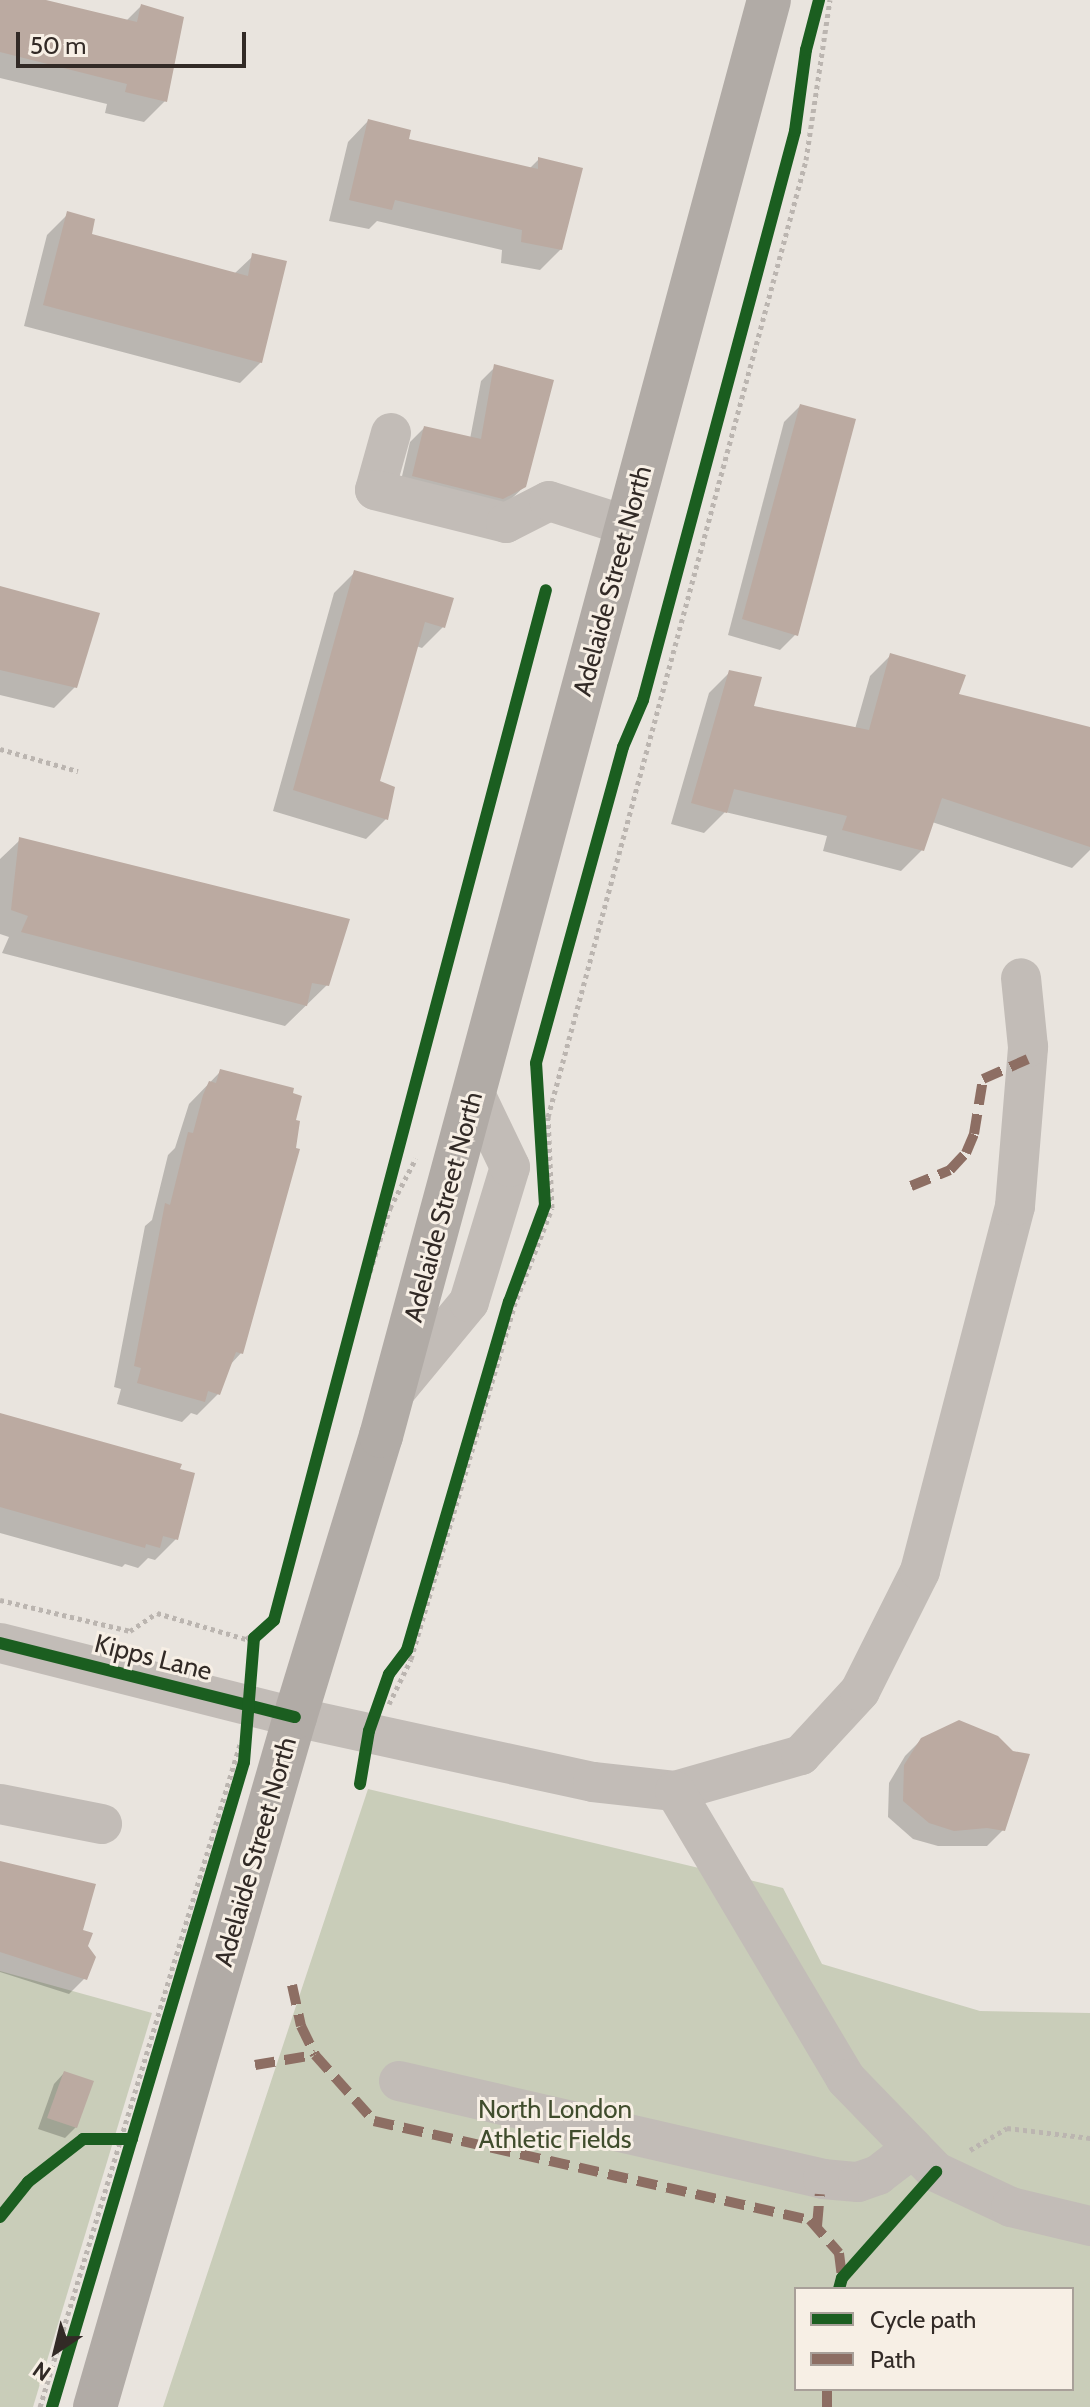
<!DOCTYPE html>
<style>
body{margin:0}
#map{position:relative;width:1090px;height:2407px;overflow:hidden;background:#e9e4de;font-family:Cabin,sans-serif}
div>[style]{position:absolute}
[style*='--x']{left:calc(var(--x)*1px);top:calc(var(--y)*1px);width:calc(var(--w)*1px);rotate:calc(var(--a)*1deg)}
.green>*{inset:0;background:#c9cdb9}
.shadow>*{inset:0;background:#0003}
.building>*{inset:0;background:#bbaaa1}
.path>*{height:5px;margin-top:-2.5px;transform-origin:0;background:repeating-linear-gradient(90deg,#bbb5b0 0 4px,transparent 0 8px)}
.minor>*{height:40px;margin:-20px;padding:0 20px;transform-origin:20px;border-radius:20px;background:#c2bcb7}
.major>*{height:44px;margin:-22px;padding:0 22px;transform-origin:22px;border-radius:22px;background:#b1aba6}
.quiet>*{height:10px;margin-top:-5px;transform-origin:0;background:repeating-linear-gradient(90deg,#8d6e63 0 20px,transparent 0 30px)}
.cycleway>*{height:12px;margin:-6px;padding:0 6px;transform-origin:6px;border-radius:6px;background:#1b5e20}
span{translate:-50% -50%;white-space:nowrap;text-align:center;line-height:1.15;-webkit-text-stroke:6px #f7efe5;paint-order:stroke}
.street-label{font-size:26px;color:#322a26}
.park-label{font-size:26px;color:#404d2d}
.legend{position:absolute;left:794px;top:2287px;width:280px;height:104px;box-sizing:border-box;background:#f7efe5;border:2px solid #a8a099;margin:0;padding:10px 14px;list-style:none;font-size:24px;color:#322a26}
.legend li{display:flex;align-items:center;gap:16px;height:40px}
.legend b{width:40px;border:2px solid #a8a099}
.north{position:absolute;left:16px;top:2311px;width:80px;height:80px;-webkit-text-stroke:6px #f7efe5;paint-order:stroke;rotate:215deg;font-size:22px;font-weight:700;line-height:32px;text-align:center;color:#322a26}
.north::after{content:'';display:block;margin:auto;width:28px;height:36px;background:#322a26;clip-path:polygon(50% 0,100% 100%,50% 72%,0 100%)}
.scale{position:absolute;left:16px;top:32px;width:230px;height:36px;box-sizing:border-box;border:4px solid #322a26;border-top:0;padding-left:10px;font-size:24px;line-height:28px;white-space:nowrap;color:#322a26;-webkit-text-stroke:6px #f7efe5;paint-order:stroke}
</style>
<div id="map">
<div class="green">
<div style="clip-path:polygon(evenodd,368px 1789px,783px 1888px,822px 1964px,980px 2011px,1090px 2013px,1090px 2407px,163px 2407px,368px 1789px,796px 2289px,1072px 2289px,1072px 2389px,796px 2389px,796px 2289px)"></div>
<div style="clip-path:polygon(0 1971px,152px 2013px,33px 2407px,0 2407px)"></div>
</div>
<div class="shadow">
<div style="clip-path:polygon(0 0,38px 0,126px 21px,141px 6px,165px 101px,144px 122px,105px 113px,107px 104px,0 78px)"></div>
<div style="clip-path:polygon(368px 121px,407px 140px,529px 169px,539px 159px,561px 249px,540px 270px,501px 263px,502px 250px,377px 221px,369px 229px,329px 221px,348px 142px)"></div>
<div style="clip-path:polygon(68px 214px,90px 235px,234px 274px,253px 256px,261px 362px,240px 383px,24px 326px,47px 235px)"></div>
<div style="clip-path:polygon(495px 367px,525px 486px,510px 500px,488px 512px,399px 489px,410px 442px,424px 428px,470px 439px,481px 381px)"></div>
<div style="clip-path:polygon(800px 406px,796px 634px,780px 650px,728px 635px,784px 422px)"></div>
<div style="clip-path:polygon(355px 572px,443px 627px,422px 648px,416px 646px,377px 782px,386px 819px,366px 839px,273px 811px,334px 593px)"></div>
<div style="clip-path:polygon(0 588px,75px 687px,54px 708px,0 695px)"></div>
<div style="clip-path:polygon(891px 655px,956px 695px,1090px 729px,1090px 850px,1072px 868px,932px 822px,922px 850px,901px 871px,823px 851px,827px 836px,725px 812px,704px 833px,671px 824px,709px 693px,730px 672px,752px 707px,855px 729px,870px 676px)"></div>
<div style="clip-path:polygon(20px 840px,327px 985px,285px 1026px,2px 953px,9px 937px,0 934px,0 859px)"></div>
<div style="clip-path:polygon(221px 1071px,293px 1121px,241px 1353px,230px 1365px,218px 1394px,197px 1415px,191px 1413px,182px 1422px,117px 1404px,121px 1389px,114px 1387px,145px 1226px,152px 1220px,168px 1155px,175px 1148px,189px 1104px)"></div>
<div style="clip-path:polygon(0 1415px,176px 1539px,155px 1560px,148px 1558px,138px 1568px,125px 1564px,122px 1567px,0 1533px)"></div>
<div style="clip-path:polygon(922px 1739px,1003px 1830px,987px 1846px,938px 1846px,913px 1839px,888px 1817px,889px 1783px,905px 1756px)"></div>
<div style="clip-path:polygon(0 1863px,80px 1931px,86px 1946px,85px 1978px,69px 1994px,0 1972px)"></div>
<div style="clip-path:polygon(64px 2073px,76px 2127px,65px 2138px,38px 2129px,54px 2084px)"></div>
</div>
<div class="building">
<div style="clip-path:polygon(0 0,46px 0,137px 22px,141px 4px,184px 17px,167px 102px,125px 92px,127px 84px,0 52px)"></div>
<div style="clip-path:polygon(368px 119px,411px 130px,409px 139px,538px 169px,538px 157px,583px 168px,562px 250px,521px 242px,522px 230px,395px 200px,392px 210px,349px 200px)"></div>
<div style="clip-path:polygon(67px 211px,95px 219px,92px 234px,248px 276px,252px 253px,287px 261px,262px 363px,43px 305px)"></div>
<div style="clip-path:polygon(494px 364px,554px 380px,526px 487px,503px 499px,412px 476px,424px 426px,481px 439px)"></div>
<div style="clip-path:polygon(800px 404px,856px 419px,798px 636px,742px 619px)"></div>
<div style="clip-path:polygon(354px 570px,454px 598px,445px 628px,425px 622px,380px 781px,395px 787px,388px 820px,293px 790px)"></div>
<div style="clip-path:polygon(0 586px,100px 613px,77px 688px,0 670px)"></div>
<div style="clip-path:polygon(890px 653px,966px 675px,959px 694px,1090px 727px,1090px 847px,942px 798px,924px 851px,842px 830px,847px 816px,734px 789px,727px 813px,691px 803px,729px 670px,762px 677px,754px 706px,869px 730px)"></div>
<div style="clip-path:polygon(19px 837px,350px 919px,329px 986px,312px 983px,307px 1006px,21px 932px,28px 916px,11px 910px)"></div>
<div style="clip-path:polygon(220px 1069px,294px 1088px,293px 1093px,302px 1096px,296px 1120px,300px 1121px,296px 1148px,300px 1149px,243px 1354px,236px 1352px,220px 1395px,208px 1391px,205px 1402px,137px 1383px,141px 1368px,134px 1366px,165px 1203px,170px 1205px,188px 1132px,193px 1133px,203px 1095px,209px 1081px,216px 1083px)"></div>
<div style="clip-path:polygon(0 1413px,182px 1464px,180px 1469px,195px 1473px,178px 1540px,163px 1536px,160px 1548px,146px 1544px,145px 1548px,0 1507px)"></div>
<div style="clip-path:polygon(959px 1720px,998px 1736px,1013px 1751px,1030px 1754px,1005px 1831px,987px 1828px,954px 1831px,929px 1823px,903px 1801px,904px 1765px,921px 1738px)"></div>
<div style="clip-path:polygon(0 1861px,96px 1884px,83px 1930px,93px 1933px,88px 1946px,96px 1957px,87px 1980px,0 1952px)"></div>
<div style="clip-path:polygon(64px 2071px,94px 2081px,77px 2128px,47px 2118px)"></div>
</div>
<div class="path">
<div style="--x:0;--y:749;--w:81;--a:15.8"></div>
<div style="--x:0;--y:1600;--w:134;--a:13.4"></div>
<div style="--x:130;--y:1631;--w:32;--a:-34"></div>
<div style="--x:157;--y:1613;--w:93;--a:16.3"></div>
<div style="--x:246;--y:1639;--w:34;--a:-34"></div>
<div style="--x:274;--y:1620;--w:218;--a:-75.9"></div>
<div style="--x:327;--y:1409;--w:211;--a:-72.6"></div>
<div style="--x:390;--y:1208;--w:56;--a:-62.5"></div>
<div style="--x:389;--y:1704;--w:50;--a:-63.9"></div>
<div style="--x:411;--y:1659;--w:368;--a:-73.7"></div>
<div style="--x:514;--y:1306;--w:105;--a:-68.8"></div>
<div style="--x:552;--y:1208;--w:91;--a:-92.5"></div>
<div style="--x:548;--y:1117;--w:991;--a:-74.91"></div>
<div style="--x:806;--y:160;--w:162;--a:-81.5"></div>
<div style="--x:360;--y:1784;--w:19;--a:-72"></div>
<div style="--x:970;--y:2150;--w:43;--a:-30.7"></div>
<div style="--x:1007;--y:2128;--w:84;--a:6.9"></div>
<div style="--x:40;--y:2407;--w:696;--a:-73.21"></div>
</div>
<div class="minor">
<div style="--x:391;--y:433;--w:59;--a:105.7"></div>
<div style="--x:375;--y:490;--w:135;--a:14.1"></div>
<div style="--x:506;--y:523;--w:48;--a:-27.1"></div>
<div style="--x:549;--y:501;--w:83;--a:17.6"></div>
<div style="--x:393;--y:1394;--w:119;--a:-50.4"></div>
<div style="--x:469;--y:1302;--w:141;--a:-73.1"></div>
<div style="--x:510;--y:1167;--w:81;--a:-115.6"></div>
<div style="--x:0;--y:1643;--w:304;--a:14.1"></div>
<div style="--x:295;--y:1717;--w:305;--a:12.3"></div>
<div style="--x:593;--y:1782;--w:82;--a:6.3"></div>
<div style="--x:675;--y:1791;--w:131;--a:-15.9"></div>
<div style="--x:801;--y:1755;--w:87;--a:-47.3"></div>
<div style="--x:860;--y:1691;--w:134;--a:-63.4"></div>
<div style="--x:920;--y:1571;--w:377;--a:-75.4"></div>
<div style="--x:1015;--y:1206;--w:160;--a:-85.3"></div>
<div style="--x:1028;--y:1047;--w:69;--a:-95.8"></div>
<div style="--x:675;--y:1791;--w:335;--a:59.3"></div>
<div style="--x:846;--y:2079;--w:129;--a:45.9"></div>
<div style="--x:936;--y:2172;--w:83;--a:25"></div>
<div style="--x:1011;--y:2207;--w:81;--a:13.5"></div>
<div style="--x:0;--y:1804;--w:104;--a:11.1"></div>
<div style="--x:399;--y:2081;--w:435;--a:13"></div>
<div style="--x:823;--y:2179;--w:35;--a:5"></div>
<div style="--x:858;--y:2182;--w:21;--a:-19"></div>
<div style="--x:878;--y:2175;--w:44;--a:-37.6"></div>
</div>
<div class="major">
<div style="--x:95;--y:2407;--w:718;--a:-73.84"></div>
<div style="--x:295;--y:1717;--w:294;--a:-73"></div>
<div style="--x:381;--y:1436;--w:1487;--a:-74.88"></div>
</div>
<div class="quiet">
<div style="--x:911;--y:1186;--w:42;--a:-22.3"></div>
<div style="--x:950;--y:1170;--w:23;--a:-47"></div>
<div style="--x:966;--y:1153;--w:21;--a:-67"></div>
<div style="--x:974;--y:1134;--w:56;--a:-80.7"></div>
<div style="--x:983;--y:1079;--w:49;--a:-24"></div>
<div style="--x:292;--y:1985;--w:42;--a:77.6"></div>
<div style="--x:301;--y:2026;--w:32;--a:64"></div>
<div style="--x:255;--y:2065;--w:61;--a:-9.5"></div>
<div style="--x:315;--y:2055;--w:89;--a:48.2"></div>
<div style="--x:374;--y:2121;--w:447;--a:12.8"></div>
<div style="--x:810;--y:2220;--w:44;--a:48.7"></div>
<div style="--x:839;--y:2253;--w:25;--a:83"></div>
<div style="--x:817;--y:2226;--w:32;--a:-85"></div>
<div style="--x:827;--y:2389;--w:18;--a:90"></div>
</div>
<div class="cycleway">
<div style="--x:0;--y:1643;--w:304;--a:14.1"></div>
<div style="--x:360;--y:1784;--w:54;--a:-80.4"></div>
<div style="--x:369;--y:1731;--w:60;--a:-70.7"></div>
<div style="--x:389;--y:1674;--w:30;--a:-53"></div>
<div style="--x:407;--y:1650;--w:363;--a:-73.7"></div>
<div style="--x:509;--y:1302;--w:103;--a:-69.6"></div>
<div style="--x:545;--y:1205;--w:142;--a:-93.6"></div>
<div style="--x:536;--y:1063;--w:328;--a:-74.6"></div>
<div style="--x:623;--y:747;--w:51;--a:-66.9"></div>
<div style="--x:643;--y:700;--w:589;--a:-75.04"></div>
<div style="--x:795;--y:131;--w:82;--a:-82.3"></div>
<div style="--x:806;--y:50;--w:52;--a:-75.4"></div>
<div style="--x:0;--y:2217;--w:45;--a:-51.3"></div>
<div style="--x:28;--y:2182;--w:70;--a:-38"></div>
<div style="--x:83;--y:2139;--w:49;--a:0"></div>
<div style="--x:839;--y:2289;--w:11;--a:-75"></div>
<div style="--x:842;--y:2278;--w:142;--a:-48.4"></div>
<div style="--x:52;--y:2407;--w:673;--a:-73.42"></div>
<div style="--x:244;--y:1762;--w:124;--a:-85.4"></div>
<div style="--x:254;--y:1638;--w:27;--a:-42"></div>
<div style="--x:274;--y:1620;--w:1065;--a:-75.21"></div>
</div>
<div class="street-label">
<span style="left:613px;top:581px;rotate:-75deg">Adelaide Street North</span>
<span style="left:444px;top:1207px;rotate:-75deg">Adelaide Street North</span>
<span style="left:153px;top:1658px;rotate:14deg">Kipps Lane</span>
<span style="left:256px;top:1852px;rotate:-74deg">Adelaide Street North</span>
</div>
<div class="park-label">
<span style="left:555px;top:2125px">North London<br>Athletic Fields</span>
</div>
<ul class="legend">
<li><b style="height:10px;background:#1b5e20"></b>Cycle path</li>
<li><b style="height:10px;background:#8d6e63"></b>Path</li>
</ul>
<div class="north">N</div>
<div class="scale">50 m</div>
</div>
